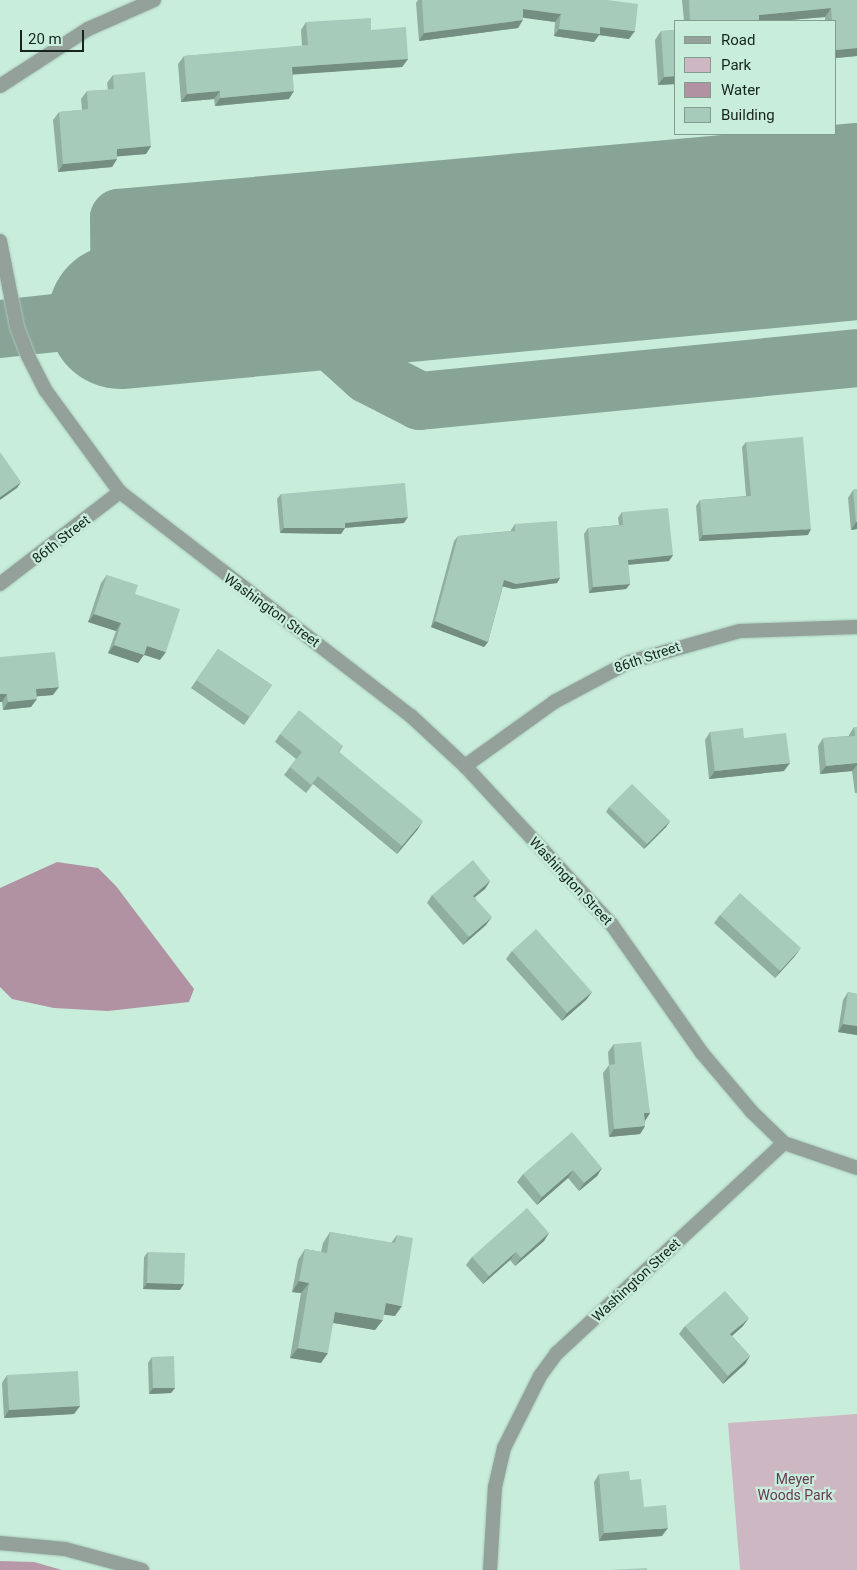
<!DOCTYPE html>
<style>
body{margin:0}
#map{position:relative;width:857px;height:1570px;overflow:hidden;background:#c8eddb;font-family:Roboto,sans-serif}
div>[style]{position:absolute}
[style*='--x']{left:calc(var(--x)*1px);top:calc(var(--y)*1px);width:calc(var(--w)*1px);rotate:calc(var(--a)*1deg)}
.green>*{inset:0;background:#ccb7c2}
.forest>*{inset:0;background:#b798a9}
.water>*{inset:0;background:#b092a2}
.taxiway>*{height:58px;margin:-29px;padding:0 29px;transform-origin:29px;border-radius:29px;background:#87a496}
.runway>*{height:145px;margin:-72.5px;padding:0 72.5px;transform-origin:72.5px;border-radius:72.5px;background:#87a496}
.roads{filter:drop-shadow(0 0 1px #a8c9b9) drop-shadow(0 0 1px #a8c9b9)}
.minor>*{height:14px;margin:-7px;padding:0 7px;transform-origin:7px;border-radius:7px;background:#93a19a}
.tertiary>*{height:14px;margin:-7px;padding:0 7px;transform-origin:7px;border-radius:7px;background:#93a19a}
.wall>*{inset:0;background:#90afa0}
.shaded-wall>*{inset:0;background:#758e82}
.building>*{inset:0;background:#a7cbba}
span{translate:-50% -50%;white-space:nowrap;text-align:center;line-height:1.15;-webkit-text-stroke:4.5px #c8eddb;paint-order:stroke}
.street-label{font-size:14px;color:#16241e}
.park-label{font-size:14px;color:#673b55}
.legend{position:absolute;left:674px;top:20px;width:162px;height:115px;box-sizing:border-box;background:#c8eddb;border:1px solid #819d8f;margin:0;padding:6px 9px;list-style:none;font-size:15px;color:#16241e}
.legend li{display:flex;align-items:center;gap:10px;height:25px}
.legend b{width:25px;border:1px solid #819d8f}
.scale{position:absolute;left:20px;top:30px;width:64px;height:22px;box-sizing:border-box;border:2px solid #16241e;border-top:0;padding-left:6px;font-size:15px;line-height:18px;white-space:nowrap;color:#16241e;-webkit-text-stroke:4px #c8eddb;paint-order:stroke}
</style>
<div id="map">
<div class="green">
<div style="clip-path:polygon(857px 1414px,857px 1570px,740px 1570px,728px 1423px)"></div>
</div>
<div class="forest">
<div style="clip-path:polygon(0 1561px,34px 1562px,62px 1570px,0 1570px)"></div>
</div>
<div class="water">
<div style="clip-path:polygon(57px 862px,98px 868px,116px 886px,194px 989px,189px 1002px,108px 1011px,54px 1008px,12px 999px,0 987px,0 888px)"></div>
</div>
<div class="taxiway">
<div style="--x:287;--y:301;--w:110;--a:42.1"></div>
<div style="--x:369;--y:375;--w:57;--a:27"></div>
<div style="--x:420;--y:401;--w:439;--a:-5.6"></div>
<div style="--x:0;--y:329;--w:121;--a:-6.2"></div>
<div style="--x:120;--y:316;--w:98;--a:-90.6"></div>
<div style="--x:119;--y:218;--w:741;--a:-5.11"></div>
</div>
<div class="runway">
<div style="--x:120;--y:316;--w:740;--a:-5.35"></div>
</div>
<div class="roads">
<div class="minor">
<div style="--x:0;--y:86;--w:105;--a:-32.9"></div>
<div style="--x:88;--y:29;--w:72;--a:-23.7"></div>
<div style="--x:0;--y:241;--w:88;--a:78.8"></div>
<div style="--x:17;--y:327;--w:31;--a:69"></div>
<div style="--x:28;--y:356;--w:39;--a:63"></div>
<div style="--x:46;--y:391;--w:125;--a:53.8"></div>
<div style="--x:120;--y:492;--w:367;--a:37.6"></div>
<div style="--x:411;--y:716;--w:74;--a:42.8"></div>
<div style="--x:465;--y:766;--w:217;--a:47.2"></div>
<div style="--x:612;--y:925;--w:156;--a:54.9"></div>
<div style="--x:702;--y:1053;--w:77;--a:49.7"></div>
<div style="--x:752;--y:1112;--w:45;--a:44.1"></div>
<div style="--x:784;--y:1143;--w:77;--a:18.9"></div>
<div style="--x:0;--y:584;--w:151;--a:-37.5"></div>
<div style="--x:465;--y:766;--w:110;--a:-35.7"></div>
<div style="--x:554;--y:702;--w:85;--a:-28.1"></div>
<div style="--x:629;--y:662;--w:115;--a:-15.6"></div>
<div style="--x:740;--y:631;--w:117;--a:-2"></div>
<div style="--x:490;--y:1570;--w:83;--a:-86.6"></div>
<div style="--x:495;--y:1487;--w:40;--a:-77"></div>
<div style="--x:504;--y:1448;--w:80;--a:-63.4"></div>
<div style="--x:540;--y:1376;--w:29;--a:-54"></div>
<div style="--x:557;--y:1353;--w:309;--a:-42.8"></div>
</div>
<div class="tertiary">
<div style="--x:0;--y:1543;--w:65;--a:5.3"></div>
<div style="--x:65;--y:1549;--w:80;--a:15.3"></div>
</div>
</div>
<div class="wall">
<div style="clip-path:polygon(418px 0,607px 0,629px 39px,599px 35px,594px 42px,554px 36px,555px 22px,523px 17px,518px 28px,419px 41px,416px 3px)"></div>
<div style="clip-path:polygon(682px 0,857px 0,857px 56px,836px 58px,836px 21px,825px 21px,825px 17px,778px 21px,684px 21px)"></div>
<div style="clip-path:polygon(306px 22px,371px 30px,408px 59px,402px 67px,293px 74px,289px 99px,215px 106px,214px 99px,181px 102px,178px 64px,184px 56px,302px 46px,301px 30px)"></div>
<div style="clip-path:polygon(676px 30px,676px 84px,658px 85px,655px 40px,661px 31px)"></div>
<div style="clip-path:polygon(113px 75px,151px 146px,146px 154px,117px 156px,117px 159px,112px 167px,58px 172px,53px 120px,59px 112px,82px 110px,81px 99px,87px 91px,108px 90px,107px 83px)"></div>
<div style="clip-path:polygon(746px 442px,808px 535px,699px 541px,696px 506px,700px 500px,746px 496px,742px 447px)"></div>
<div style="clip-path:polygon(857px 489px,857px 529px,851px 530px,848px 498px,853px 490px)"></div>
<div style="clip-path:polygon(281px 494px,404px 523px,345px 528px,341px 534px,280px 533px,277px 499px)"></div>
<div style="clip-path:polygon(622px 512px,673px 555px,669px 561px,628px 565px,630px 584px,626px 589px,589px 593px,584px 534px,588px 528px,619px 525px,618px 518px)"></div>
<div style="clip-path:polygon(515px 524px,560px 578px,557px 583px,513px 589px,503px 586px,488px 642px,484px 647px,431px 627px,454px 541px,458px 536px,511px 531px,511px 530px)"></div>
<div style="clip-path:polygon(107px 575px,135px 594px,160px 660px,144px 654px,138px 663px,108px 653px,116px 631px,88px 622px,101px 583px)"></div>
<div style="clip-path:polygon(218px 649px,272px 685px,244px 725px,191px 688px)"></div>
<div style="clip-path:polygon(0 657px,53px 695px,37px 696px,31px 707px,3px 710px,2px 702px,0 702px)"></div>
<div style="clip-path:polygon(854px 727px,857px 727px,857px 793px,855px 793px,852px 771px,820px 774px,818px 746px,823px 738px,849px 736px,849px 735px)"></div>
<div style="clip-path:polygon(710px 732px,744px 738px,784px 771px,709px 779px,705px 740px)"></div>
<div style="clip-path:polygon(280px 734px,343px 746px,339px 752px,418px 829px,397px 854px,313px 784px,306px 793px,284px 775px,296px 759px,275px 742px)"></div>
<div style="clip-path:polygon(609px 807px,670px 821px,666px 827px,644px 849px,606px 812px)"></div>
<div style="clip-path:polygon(490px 881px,485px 889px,475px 897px,486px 925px,463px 945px,427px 903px,432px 895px)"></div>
<div style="clip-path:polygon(720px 915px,795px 956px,775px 978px,714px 923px)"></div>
<div style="clip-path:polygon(512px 951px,592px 992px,586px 1000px,562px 1021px,506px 959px)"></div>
<div style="clip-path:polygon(848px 992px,857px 994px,857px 1035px,838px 1032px,843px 1000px)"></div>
<div style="clip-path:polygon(614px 1044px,650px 1113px,645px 1121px,645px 1126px,640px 1134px,609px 1137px,603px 1073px,609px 1065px,608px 1052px)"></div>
<div style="clip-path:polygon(602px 1168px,597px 1176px,579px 1191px,568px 1178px,537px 1205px,517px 1182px,523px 1174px)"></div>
<div style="clip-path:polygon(330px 1232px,391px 1243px,397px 1235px,395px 1316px,384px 1314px,375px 1330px,333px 1323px,321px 1363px,290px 1358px,301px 1293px,292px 1292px,298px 1260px,305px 1249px,321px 1252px,323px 1243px)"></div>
<div style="clip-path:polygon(549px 1233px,544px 1241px,515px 1266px,510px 1260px,483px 1284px,466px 1265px,472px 1257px)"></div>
<div style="clip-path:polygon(148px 1252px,180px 1290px,143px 1289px,144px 1257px)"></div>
<div style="clip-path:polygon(685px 1326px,743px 1326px,732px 1336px,750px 1356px,745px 1364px,723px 1384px,679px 1334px)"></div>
<div style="clip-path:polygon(152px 1357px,175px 1388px,171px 1393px,149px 1394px,148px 1363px)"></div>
<div style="clip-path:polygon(7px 1375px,80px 1406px,74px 1414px,4px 1418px,2px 1383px)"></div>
<div style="clip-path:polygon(599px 1474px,630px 1480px,644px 1507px,662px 1536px,599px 1541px,594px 1482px)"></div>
</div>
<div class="shaded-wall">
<div style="clip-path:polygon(831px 8px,825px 17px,778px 21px,754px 21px,759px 15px)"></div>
<div style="clip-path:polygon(523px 9px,561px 14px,555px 22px,517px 17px)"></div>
<div style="clip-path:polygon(523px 20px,518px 28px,419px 41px,424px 33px)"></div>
<div style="clip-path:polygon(600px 27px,635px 31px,629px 39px,599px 35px,594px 42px,554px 36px,559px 29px)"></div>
<div style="clip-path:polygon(857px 48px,857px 56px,836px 58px,836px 50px)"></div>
<div style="clip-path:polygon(408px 59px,402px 67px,287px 75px,292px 67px)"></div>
<div style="clip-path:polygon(676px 76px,676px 84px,658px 85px,664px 77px)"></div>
<div style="clip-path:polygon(220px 91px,214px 99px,181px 102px,187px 94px)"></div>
<div style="clip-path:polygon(294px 91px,289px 99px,215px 106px,220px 98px)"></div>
<div style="clip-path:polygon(151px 146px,146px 154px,111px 157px,117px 149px)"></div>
<div style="clip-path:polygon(117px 159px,112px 167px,58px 172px,63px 164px)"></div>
<div style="clip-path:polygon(21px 482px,17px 488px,0 500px,0 497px)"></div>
<div style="clip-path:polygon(408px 517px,404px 523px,342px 528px,345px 528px,341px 534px,280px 533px,284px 528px)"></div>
<div style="clip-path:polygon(856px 522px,857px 522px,857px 529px,851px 530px)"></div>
<div style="clip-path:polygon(811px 529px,808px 535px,699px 541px,703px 535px)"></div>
<div style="clip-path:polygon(673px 555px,669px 561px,624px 565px,628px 560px)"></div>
<div style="clip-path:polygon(560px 578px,557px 583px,513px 589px,501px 586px,504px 580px)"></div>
<div style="clip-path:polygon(630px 584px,626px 589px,589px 593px,593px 587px)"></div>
<div style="clip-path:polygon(94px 614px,121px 623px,116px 631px,88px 622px)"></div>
<div style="clip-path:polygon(435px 621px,488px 642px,484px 647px,431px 627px)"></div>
<div style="clip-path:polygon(114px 645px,144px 655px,138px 663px,108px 653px)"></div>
<div style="clip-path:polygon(147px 646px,166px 652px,160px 660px,141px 654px)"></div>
<div style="clip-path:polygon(59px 687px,53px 695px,30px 697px,36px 689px)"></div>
<div style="clip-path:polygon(0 694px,7px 694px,2px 702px,0 702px)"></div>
<div style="clip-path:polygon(37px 699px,31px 707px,3px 710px,8px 702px)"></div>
<div style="clip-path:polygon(790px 763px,784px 771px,709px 779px,715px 771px)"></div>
<div style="clip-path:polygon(857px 763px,857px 765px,852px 771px,820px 774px,826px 766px)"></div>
<div style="clip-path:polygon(423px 821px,418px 829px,397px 854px,402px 846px)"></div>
<div style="clip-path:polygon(670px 821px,666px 827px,644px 849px,647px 844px)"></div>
<div style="clip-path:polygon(490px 881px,485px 889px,467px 903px,473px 896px)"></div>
<div style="clip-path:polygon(492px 917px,486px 925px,463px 945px,469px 937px)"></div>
<div style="clip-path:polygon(801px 948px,795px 956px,775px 978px,780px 971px)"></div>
<div style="clip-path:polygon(592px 992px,586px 1000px,562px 1021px,567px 1013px)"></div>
<div style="clip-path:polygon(843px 1024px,857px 1026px,857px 1035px,838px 1032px)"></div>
<div style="clip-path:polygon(644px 1113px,650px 1113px,645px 1121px)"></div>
<div style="clip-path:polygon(645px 1126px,640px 1134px,609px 1137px,614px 1129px)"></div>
<div style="clip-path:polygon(602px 1168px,597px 1176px,579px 1191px,584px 1183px)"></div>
<div style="clip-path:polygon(573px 1170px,568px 1178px,537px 1205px,542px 1197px)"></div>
<div style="clip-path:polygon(549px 1233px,544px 1241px,515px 1266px,521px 1258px)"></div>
<div style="clip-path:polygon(516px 1252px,510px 1260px,483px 1284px,489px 1276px)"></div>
<div style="clip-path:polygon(299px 1281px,309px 1283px,301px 1293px,292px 1292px)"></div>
<div style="clip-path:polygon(147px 1283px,184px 1284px,180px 1290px,143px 1289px)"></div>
<div style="clip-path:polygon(386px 1303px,402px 1306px,395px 1316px,378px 1314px)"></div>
<div style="clip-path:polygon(335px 1312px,383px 1320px,375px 1330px,328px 1322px)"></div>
<div style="clip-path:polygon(749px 1318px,743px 1326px,725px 1342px,730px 1334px)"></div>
<div style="clip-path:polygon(298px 1348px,328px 1353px,321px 1363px,290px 1358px)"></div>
<div style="clip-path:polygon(750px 1356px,745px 1364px,723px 1384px,728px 1376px)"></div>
<div style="clip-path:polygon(153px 1388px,175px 1388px,171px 1393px,149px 1394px)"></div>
<div style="clip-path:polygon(80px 1406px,74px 1414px,4px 1418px,9px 1410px)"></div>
<div style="clip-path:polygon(668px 1528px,662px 1536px,599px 1541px,604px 1533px)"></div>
</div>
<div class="building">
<div style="clip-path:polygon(422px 0,607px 0,638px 4px,635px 31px,600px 27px,600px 34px,559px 29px,561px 14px,523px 9px,523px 20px,424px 33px)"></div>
<div style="clip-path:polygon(689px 0,857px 0,857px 48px,836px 50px,836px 21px,832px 21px,831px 8px,759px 15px,759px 21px,690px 21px)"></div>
<div style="clip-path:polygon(371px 18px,371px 30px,406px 27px,408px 59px,292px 67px,294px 91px,220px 98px,220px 91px,187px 94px,184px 56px,308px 45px,306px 22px)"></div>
<div style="clip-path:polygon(676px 30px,676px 76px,664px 77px,661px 31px)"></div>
<div style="clip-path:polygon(145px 72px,151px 146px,117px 149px,117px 159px,63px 164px,59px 112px,88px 109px,87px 91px,114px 89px,113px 75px)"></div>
<div style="clip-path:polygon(803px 437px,811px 529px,703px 535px,700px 500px,751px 496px,746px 442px)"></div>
<div style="clip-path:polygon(0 452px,21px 482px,0 497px)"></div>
<div style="clip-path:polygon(405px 483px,408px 517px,345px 523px,345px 528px,284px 528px,281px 494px)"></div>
<div style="clip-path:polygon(857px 489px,857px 522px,856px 522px,853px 490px)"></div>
<div style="clip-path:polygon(668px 508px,673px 555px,628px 560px,630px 584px,593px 587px,588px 528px,623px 525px,622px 512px)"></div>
<div style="clip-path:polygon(557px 521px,560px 578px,516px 584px,504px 580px,488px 642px,435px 621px,458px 536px,515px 531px,515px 524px)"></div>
<div style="clip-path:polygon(107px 575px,138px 585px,135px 594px,180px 609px,166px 652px,147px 646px,144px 655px,114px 645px,121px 623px,94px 614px)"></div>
<div style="clip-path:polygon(218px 649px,272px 685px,250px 717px,196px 680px)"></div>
<div style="clip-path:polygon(55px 652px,59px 687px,36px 689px,37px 699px,8px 702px,7px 694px,0 694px,0 657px)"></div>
<div style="clip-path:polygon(299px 710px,343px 746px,338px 751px,423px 821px,402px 846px,318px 776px,311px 785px,290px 767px,302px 752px,280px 734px)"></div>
<div style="clip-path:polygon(854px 727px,857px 727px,857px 763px,826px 766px,823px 738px,855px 736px)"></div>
<div style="clip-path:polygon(743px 728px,744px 738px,786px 733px,790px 763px,715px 771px,710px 732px)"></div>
<div style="clip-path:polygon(632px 784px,670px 821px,647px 844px,609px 807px)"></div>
<div style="clip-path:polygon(473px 860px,490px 881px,473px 896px,492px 917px,469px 937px,432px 895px)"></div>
<div style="clip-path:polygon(740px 893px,801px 948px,780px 971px,720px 915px)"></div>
<div style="clip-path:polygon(536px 929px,592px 992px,567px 1013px,512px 951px)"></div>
<div style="clip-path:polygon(848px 992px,857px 994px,857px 1026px,843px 1024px)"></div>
<div style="clip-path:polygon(641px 1042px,650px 1113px,644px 1113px,645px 1126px,614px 1129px,609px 1065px,615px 1064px,614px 1044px)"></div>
<div style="clip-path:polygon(572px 1132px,602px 1168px,584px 1183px,573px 1170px,542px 1197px,523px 1174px)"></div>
<div style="clip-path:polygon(527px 1208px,549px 1233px,521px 1258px,516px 1252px,489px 1276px,472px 1257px)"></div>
<div style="clip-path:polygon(330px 1232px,395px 1243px,397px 1235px,413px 1238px,402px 1306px,386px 1303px,383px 1320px,335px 1312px,328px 1353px,298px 1348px,309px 1283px,299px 1281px,305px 1249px,327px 1253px)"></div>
<div style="clip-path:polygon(148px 1252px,185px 1253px,184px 1284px,147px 1283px)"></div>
<div style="clip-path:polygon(725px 1291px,749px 1318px,730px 1334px,750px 1356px,728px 1376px,685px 1326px)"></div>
<div style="clip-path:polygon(174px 1356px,175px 1388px,153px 1388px,152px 1357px)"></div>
<div style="clip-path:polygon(78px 1371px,80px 1406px,9px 1410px,7px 1375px)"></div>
<div style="clip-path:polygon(629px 1471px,630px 1480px,641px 1479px,644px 1507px,666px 1505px,668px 1528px,604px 1533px,599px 1474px)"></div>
<div style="clip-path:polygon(647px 1568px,647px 1570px,609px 1570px)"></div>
</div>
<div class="street-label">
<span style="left:61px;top:539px;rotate:-38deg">86th Street</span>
<span style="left:272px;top:610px;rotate:36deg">Washington Street</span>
<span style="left:647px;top:657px;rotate:-19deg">86th Street</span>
<span style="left:571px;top:881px;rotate:47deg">Washington Street</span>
<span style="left:636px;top:1280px;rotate:-43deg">Washington Street</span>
</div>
<div class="park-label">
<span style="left:795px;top:1487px">Meyer<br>Woods Park</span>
</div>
<ul class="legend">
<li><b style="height:6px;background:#93a19a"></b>Road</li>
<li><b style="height:14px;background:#ccb7c2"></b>Park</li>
<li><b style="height:14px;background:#b092a2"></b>Water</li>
<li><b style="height:14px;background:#a7cbba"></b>Building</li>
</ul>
<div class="scale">20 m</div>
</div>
